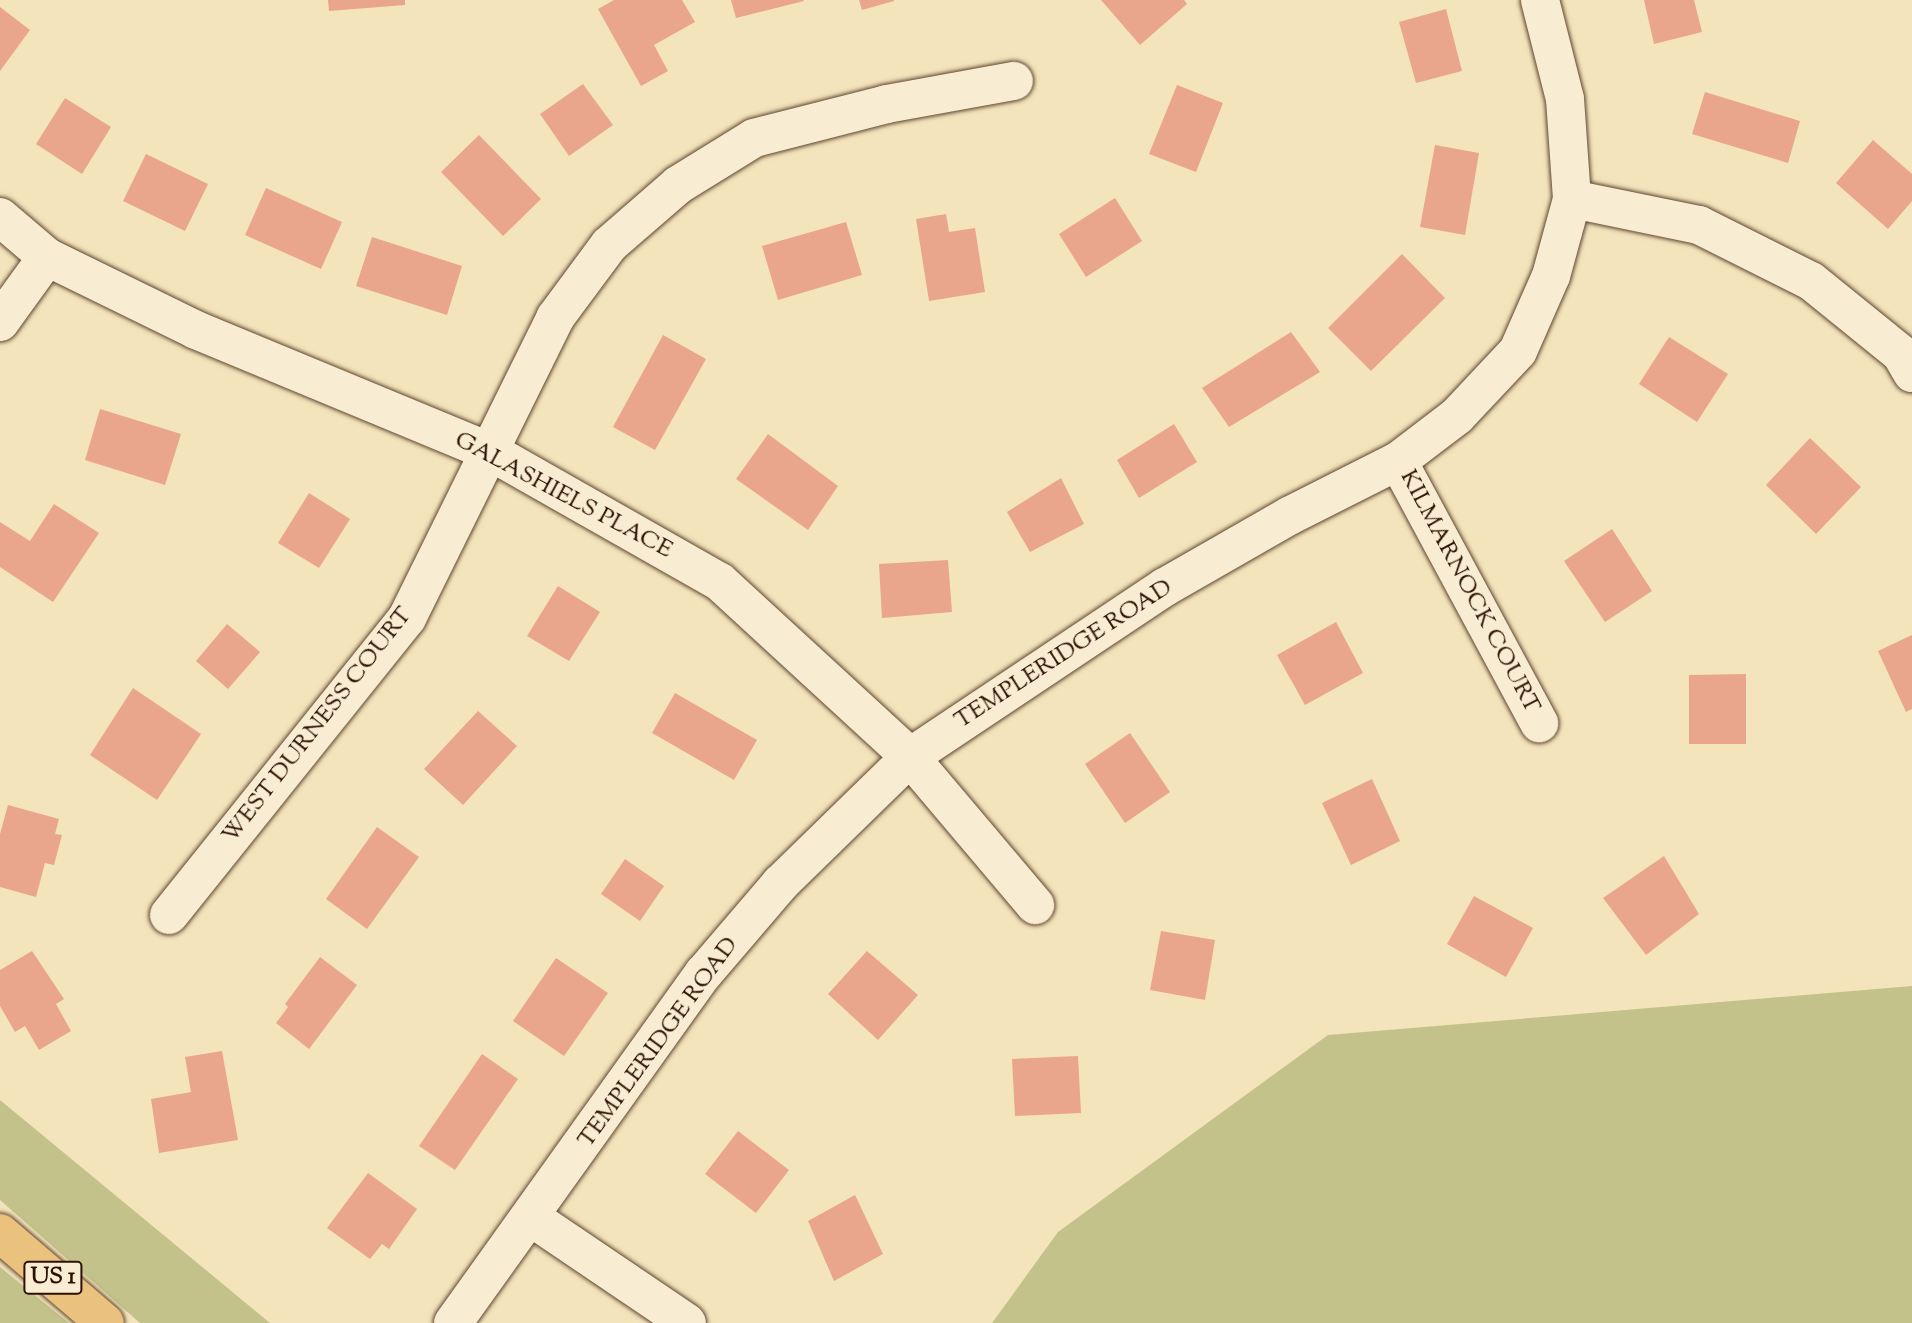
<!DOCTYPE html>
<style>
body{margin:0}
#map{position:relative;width:1912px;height:1323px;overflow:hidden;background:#f4e4bb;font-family:"Sorts Mill Goudy",serif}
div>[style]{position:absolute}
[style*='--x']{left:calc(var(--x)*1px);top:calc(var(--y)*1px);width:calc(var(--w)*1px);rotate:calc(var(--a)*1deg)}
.green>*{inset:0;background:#c3c28b}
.building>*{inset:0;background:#e9a68c}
.roads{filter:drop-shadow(0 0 2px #5f4631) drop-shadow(0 0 2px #5f4631)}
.minor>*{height:38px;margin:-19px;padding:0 19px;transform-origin:19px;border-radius:19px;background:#f8edd3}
.trunk>*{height:38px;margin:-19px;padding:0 19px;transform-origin:19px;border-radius:19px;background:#eac27e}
span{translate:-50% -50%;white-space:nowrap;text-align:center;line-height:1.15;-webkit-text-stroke:5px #f8edd3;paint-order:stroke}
.shield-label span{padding:2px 5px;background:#f8edd3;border:2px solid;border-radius:5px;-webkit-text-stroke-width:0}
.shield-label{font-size:23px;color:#2d1103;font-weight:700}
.street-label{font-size:24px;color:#2d1103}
</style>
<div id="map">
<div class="green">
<div style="clip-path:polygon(1912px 986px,1912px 1323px,992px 1323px,1058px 1232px,1328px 1035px)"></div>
<div style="clip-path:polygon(0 1100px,270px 1323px,140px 1323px,0 1200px)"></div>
<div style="clip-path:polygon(0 1267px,69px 1323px,0 1323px)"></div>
</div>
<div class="building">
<div style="clip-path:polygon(328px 0,405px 0,405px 5px,329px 11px)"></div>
<div style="clip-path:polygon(614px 0,682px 0,695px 22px,654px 45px,668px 71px,641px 86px,598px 9px)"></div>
<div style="clip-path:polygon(731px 0,803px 0,804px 1px,736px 18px)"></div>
<div style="clip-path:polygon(859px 0,894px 0,894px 1px,862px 10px)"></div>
<div style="clip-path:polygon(1101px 0,1184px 0,1187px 4px,1140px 45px)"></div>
<div style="clip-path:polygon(1644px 0,1694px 0,1702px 32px,1654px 44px)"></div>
<div style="clip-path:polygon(0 7px,30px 30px,0 71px)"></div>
<div style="clip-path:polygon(1446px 9px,1462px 71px,1416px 83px,1399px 22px)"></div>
<div style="clip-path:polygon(583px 84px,613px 125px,569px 156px,540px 114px)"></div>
<div style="clip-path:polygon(1177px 85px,1223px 103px,1196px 172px,1149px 154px)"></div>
<div style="clip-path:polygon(1705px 92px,1800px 121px,1788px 163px,1692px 134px)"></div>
<div style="clip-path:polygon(65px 98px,111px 127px,82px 174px,36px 144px)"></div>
<div style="clip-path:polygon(479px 135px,541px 199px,503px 236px,441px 172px)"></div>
<div style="clip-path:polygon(1873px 140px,1912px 174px,1912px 201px,1888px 229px,1836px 183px)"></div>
<div style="clip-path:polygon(1435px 145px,1479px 153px,1465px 235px,1420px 227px)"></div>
<div style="clip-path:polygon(146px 154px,208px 184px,185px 231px,123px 201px)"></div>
<div style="clip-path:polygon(266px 188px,342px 222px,321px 269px,245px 235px)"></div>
<div style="clip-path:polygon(1115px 198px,1142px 241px,1086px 277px,1059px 234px)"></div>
<div style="clip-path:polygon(946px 214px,949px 232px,975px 228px,985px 292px,929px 301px,916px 219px)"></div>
<div style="clip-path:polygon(846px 222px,862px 275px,778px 300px,762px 246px)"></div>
<div style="clip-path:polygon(372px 237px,462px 266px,447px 315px,356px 286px)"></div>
<div style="clip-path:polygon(1402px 254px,1445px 298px,1371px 371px,1328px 328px)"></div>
<div style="clip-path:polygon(1291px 332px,1320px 372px,1229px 427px,1202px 388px)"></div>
<div style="clip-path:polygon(663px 335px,706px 359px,655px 450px,613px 427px)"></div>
<div style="clip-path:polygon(1669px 337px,1728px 374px,1697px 422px,1639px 384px)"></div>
<div style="clip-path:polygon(100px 409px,181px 434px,165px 485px,85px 460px)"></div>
<div style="clip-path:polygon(1174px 424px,1197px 462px,1139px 498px,1117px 460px)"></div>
<div style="clip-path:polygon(768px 434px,838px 486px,808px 530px,736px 479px)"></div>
<div style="clip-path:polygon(1810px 438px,1861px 487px,1816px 534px,1766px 485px)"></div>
<div style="clip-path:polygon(1061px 478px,1084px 524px,1030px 552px,1007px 512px)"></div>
<div style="clip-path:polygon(309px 493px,350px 519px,319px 568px,278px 543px)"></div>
<div style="clip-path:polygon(54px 504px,99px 533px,53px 602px,0 567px,0 522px,30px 541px)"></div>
<div style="clip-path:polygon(1612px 529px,1652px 591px,1605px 622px,1564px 561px)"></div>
<div style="clip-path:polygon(948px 560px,952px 612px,882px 618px,879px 564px)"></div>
<div style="clip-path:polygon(558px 586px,600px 612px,569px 661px,527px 636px)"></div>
<div style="clip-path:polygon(1336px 622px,1363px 673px,1305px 705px,1277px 655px)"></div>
<div style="clip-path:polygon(227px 624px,260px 652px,228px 689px,196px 661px)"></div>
<div style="clip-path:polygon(1912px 635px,1912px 709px,1906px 712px,1878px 651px)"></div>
<div style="clip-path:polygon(1746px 674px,1746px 744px,1689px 744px,1689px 675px)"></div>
<div style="clip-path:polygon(133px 688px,201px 734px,157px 800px,90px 755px)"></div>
<div style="clip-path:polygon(675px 693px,757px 740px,734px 780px,652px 733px)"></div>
<div style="clip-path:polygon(478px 711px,517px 746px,463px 805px,424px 769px)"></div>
<div style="clip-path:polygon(1130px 733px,1170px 792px,1125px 823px,1085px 764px)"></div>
<div style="clip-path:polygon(1372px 779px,1400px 841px,1351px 865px,1322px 803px)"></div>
<div style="clip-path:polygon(8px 805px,59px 819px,55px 834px,62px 835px,54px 865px,45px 863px,36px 897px,0 887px,0 834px)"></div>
<div style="clip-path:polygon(377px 827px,419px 857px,367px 929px,326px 899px)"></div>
<div style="clip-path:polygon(1664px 856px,1699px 914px,1646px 955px,1603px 898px)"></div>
<div style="clip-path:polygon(625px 859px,664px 886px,640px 921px,601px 894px)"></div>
<div style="clip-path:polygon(1474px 896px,1533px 928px,1506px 977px,1447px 944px)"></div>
<div style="clip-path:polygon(1161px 931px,1215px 940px,1205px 1000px,1150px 990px)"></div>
<div style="clip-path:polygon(32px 951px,64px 999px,56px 1004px,71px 1031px,39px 1050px,25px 1026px,15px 1032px,0 1006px,0 970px)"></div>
<div style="clip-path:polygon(867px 951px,918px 995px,878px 1040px,828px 994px)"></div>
<div style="clip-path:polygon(320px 957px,357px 985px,309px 1049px,276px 1023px,288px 1007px,285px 1004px)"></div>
<div style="clip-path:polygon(556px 958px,608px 993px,564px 1056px,513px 1021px)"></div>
<div style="clip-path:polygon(222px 1051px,238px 1140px,159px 1153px,151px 1099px,191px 1092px,185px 1057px)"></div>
<div style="clip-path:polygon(482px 1054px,518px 1079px,455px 1170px,419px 1146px)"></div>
<div style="clip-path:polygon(1078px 1056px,1081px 1113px,1015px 1116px,1012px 1059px)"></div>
<div style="clip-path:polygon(738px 1131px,789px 1170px,756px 1213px,705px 1174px)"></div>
<div style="clip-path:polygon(368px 1173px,417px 1209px,389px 1249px,382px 1244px,370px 1259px,327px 1228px)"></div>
<div style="clip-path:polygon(855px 1195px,883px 1254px,834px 1281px,808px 1221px)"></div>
</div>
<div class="roads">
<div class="minor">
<div style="--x:1572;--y:199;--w:130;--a:11.6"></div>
<div style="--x:1699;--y:225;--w:125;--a:26.6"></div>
<div style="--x:1811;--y:281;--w:116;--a:39"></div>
<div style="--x:1901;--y:354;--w:22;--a:60"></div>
<div style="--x:0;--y:217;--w:62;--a:40.4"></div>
<div style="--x:47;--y:257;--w:166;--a:26.1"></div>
<div style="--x:196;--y:330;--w:319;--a:22.5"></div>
<div style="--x:491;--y:452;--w:263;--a:29.6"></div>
<div style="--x:720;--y:582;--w:258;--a:42.6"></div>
<div style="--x:910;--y:757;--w:194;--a:49.8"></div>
<div style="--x:0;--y:322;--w:80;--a:-54.1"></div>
<div style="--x:1398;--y:461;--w:298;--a:61.7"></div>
<div style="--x:169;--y:915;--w:381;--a:-51.3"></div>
<div style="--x:407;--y:618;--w:335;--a:-63.7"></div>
<div style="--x:555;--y:318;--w:91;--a:-53.5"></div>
<div style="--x:609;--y:245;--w:91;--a:-41"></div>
<div style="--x:678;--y:185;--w:89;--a:-31.7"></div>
<div style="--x:754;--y:138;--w:137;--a:-14.3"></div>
<div style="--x:887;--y:104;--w:129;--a:-10.3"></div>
<div style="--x:532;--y:1218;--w:187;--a:34.1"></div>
<div style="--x:453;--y:1323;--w:431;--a:-54.4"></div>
<div style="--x:704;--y:973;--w:118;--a:-49.5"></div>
<div style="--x:781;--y:883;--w:180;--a:-44.3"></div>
<div style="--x:910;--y:757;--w:306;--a:-33.7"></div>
<div style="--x:1165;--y:587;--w:143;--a:-29.8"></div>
<div style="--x:1289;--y:516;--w:122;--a:-26.8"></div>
<div style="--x:1398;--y:461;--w:74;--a:-37.3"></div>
<div style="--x:1457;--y:416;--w:89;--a:-46.8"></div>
<div style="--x:1518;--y:351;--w:82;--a:-66.3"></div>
<div style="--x:1551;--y:276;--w:80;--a:-74.7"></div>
<div style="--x:1572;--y:199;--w:100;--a:-94"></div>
<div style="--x:1565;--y:99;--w:102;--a:-104.2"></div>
</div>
<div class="trunk">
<div style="--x:0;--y:1233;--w:138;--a:40.6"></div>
</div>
</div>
<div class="shield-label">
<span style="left:53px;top:1278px">US 1</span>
</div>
<div class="street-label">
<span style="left:563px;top:496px;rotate:28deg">GALASHIELS PLACE</span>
<span style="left:1469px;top:592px;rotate:62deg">KILMARNOCK COURT</span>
<span style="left:1064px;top:655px;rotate:-33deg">TEMPLERIDGE ROAD</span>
<span style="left:318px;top:726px;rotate:-52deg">WEST DURNESS COURT</span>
<span style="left:659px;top:1043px;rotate:-54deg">TEMPLERIDGE ROAD</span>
</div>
</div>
